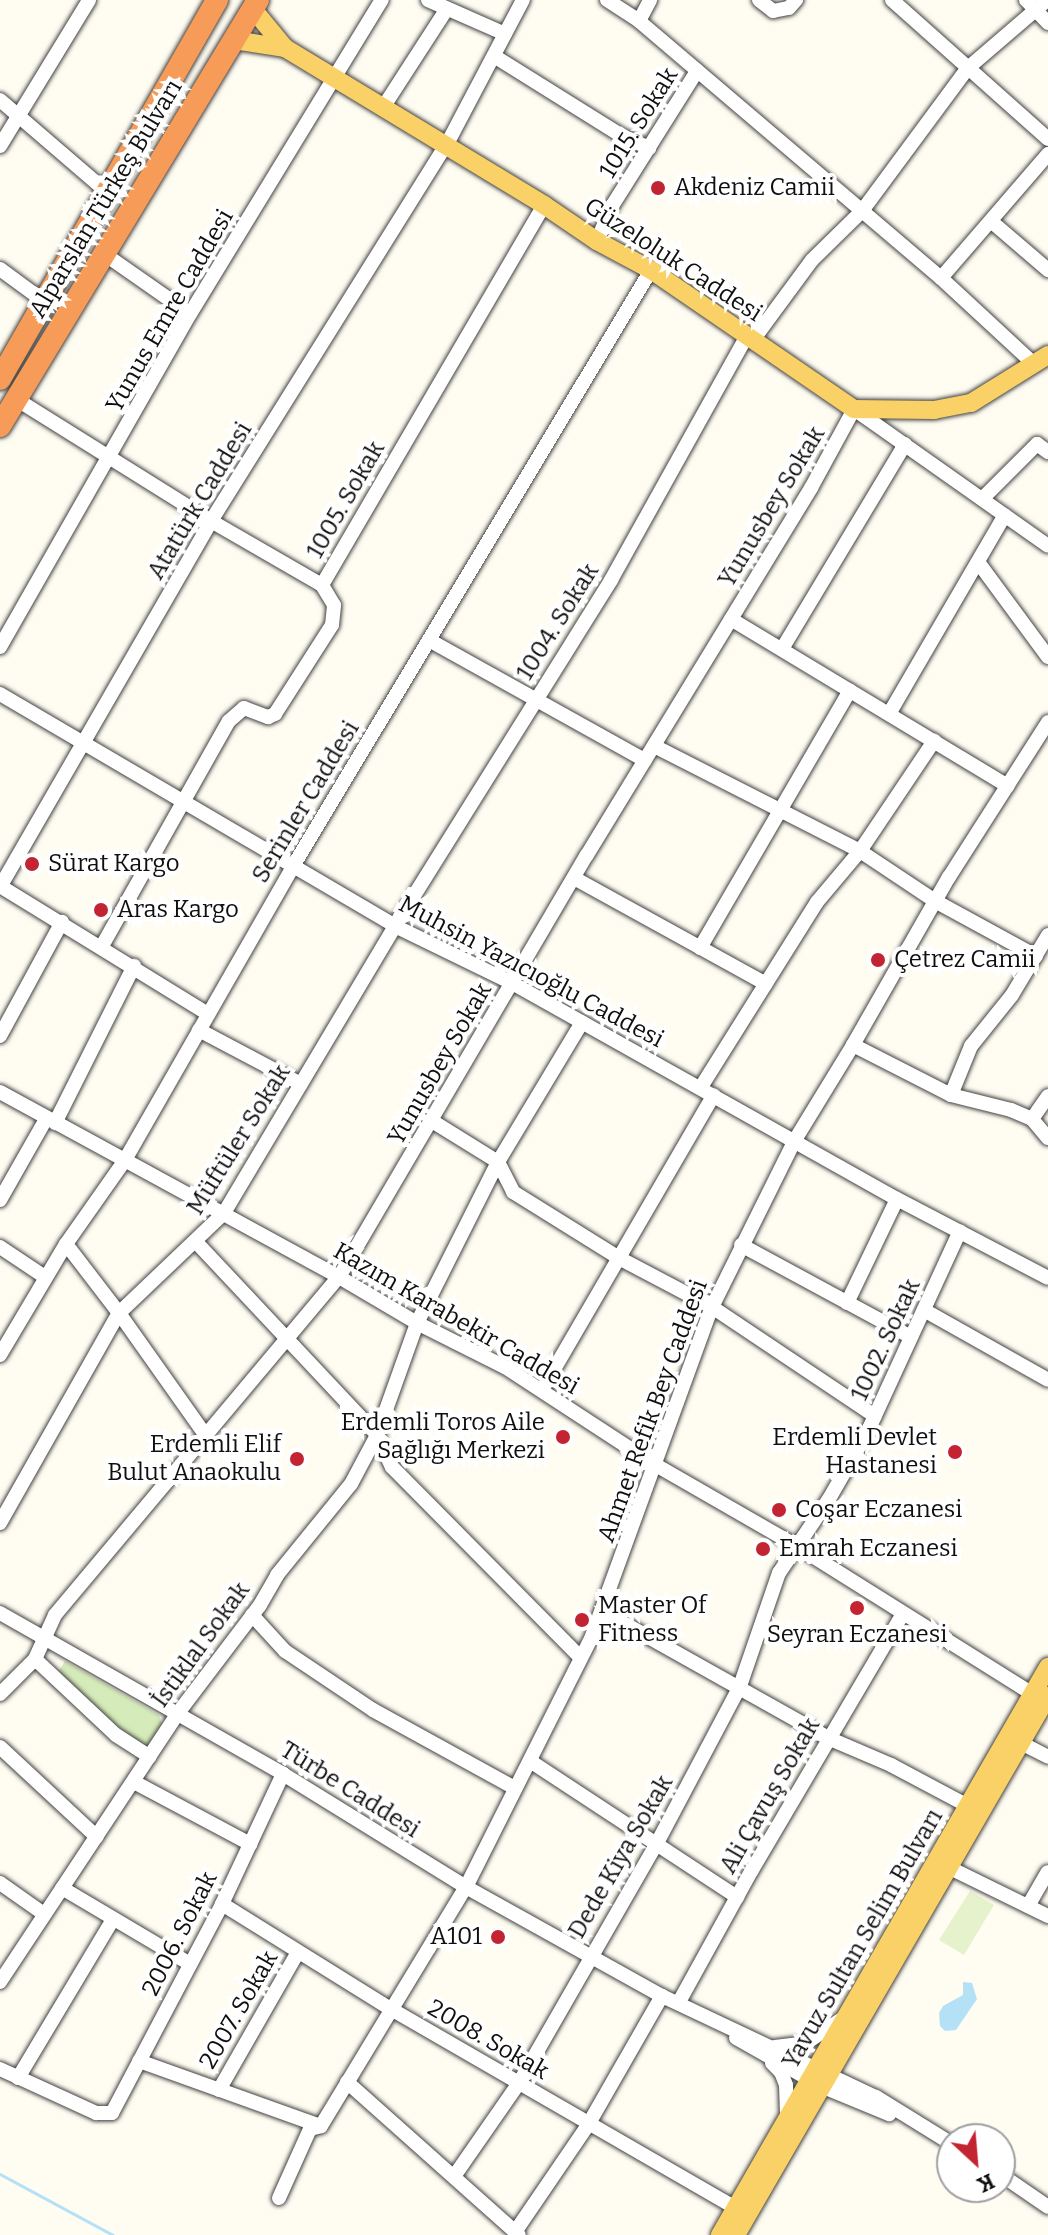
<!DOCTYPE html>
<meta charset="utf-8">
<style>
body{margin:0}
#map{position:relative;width:1048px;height:2235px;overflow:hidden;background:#fffcf2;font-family:Bitter,serif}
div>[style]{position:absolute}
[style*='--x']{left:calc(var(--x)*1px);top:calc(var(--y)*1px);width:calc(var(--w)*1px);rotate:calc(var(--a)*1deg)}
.green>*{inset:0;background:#d5ebba}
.pitch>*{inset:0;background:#e6f2cc}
.water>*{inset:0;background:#b5e1f7}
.stream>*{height:3px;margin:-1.5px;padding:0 1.5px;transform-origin:1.5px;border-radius:1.5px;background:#b5e1f7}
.roads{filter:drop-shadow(0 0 2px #424242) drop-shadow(0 0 2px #424242)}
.minor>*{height:14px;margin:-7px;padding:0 7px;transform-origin:7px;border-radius:7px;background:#fff}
.major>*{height:18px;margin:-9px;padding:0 9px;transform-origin:9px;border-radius:9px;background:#fad166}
.highway>*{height:22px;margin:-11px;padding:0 11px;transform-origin:11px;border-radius:11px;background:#f69b58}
.dots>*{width:22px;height:22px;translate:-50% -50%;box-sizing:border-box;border:4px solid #fff;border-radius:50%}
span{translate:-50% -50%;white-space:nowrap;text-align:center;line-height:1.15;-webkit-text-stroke:8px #fff;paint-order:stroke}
.street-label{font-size:24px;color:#0f0f0f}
.poi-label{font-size:24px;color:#0f0f0f}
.left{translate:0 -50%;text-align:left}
.right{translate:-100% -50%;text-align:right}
.north{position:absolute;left:936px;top:2123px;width:80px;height:80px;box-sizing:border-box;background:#fff;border:2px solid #9f9f9f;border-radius:50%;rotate:154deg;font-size:22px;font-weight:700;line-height:32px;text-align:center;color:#0f0f0f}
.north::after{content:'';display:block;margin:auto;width:28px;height:36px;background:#c32431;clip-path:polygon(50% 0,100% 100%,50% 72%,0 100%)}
</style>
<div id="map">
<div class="green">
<div style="clip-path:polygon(65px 1661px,159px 1715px,162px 1724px,147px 1748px,115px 1727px,57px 1674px)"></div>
</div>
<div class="pitch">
<div style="clip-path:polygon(970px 1891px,994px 1905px,964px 1955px,939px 1940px)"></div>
</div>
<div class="water">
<div style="clip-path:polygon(963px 1982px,972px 1983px,977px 1999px,956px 2030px,945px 2031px,940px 2026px,939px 2013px,943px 2006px,963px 1995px)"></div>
</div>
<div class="stream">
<div style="--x:0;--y:2174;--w:128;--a:28.4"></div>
</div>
<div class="roads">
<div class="minor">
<div style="--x:428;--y:0;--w:84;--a:23.8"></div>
<div style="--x:607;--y:0;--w:38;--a:33"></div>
<div style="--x:639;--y:21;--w:397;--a:40.4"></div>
<div style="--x:941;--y:278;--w:128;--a:42.8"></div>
<div style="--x:759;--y:0;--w:18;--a:38"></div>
<div style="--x:773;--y:11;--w:16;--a:-11"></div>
<div style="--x:789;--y:8;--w:11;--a:-49"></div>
<div style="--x:892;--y:0;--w:209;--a:41.7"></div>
<div style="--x:1026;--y:0;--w:32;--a:46"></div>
<div style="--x:639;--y:21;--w:24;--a:-62"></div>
<div style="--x:494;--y:56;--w:151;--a:32"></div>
<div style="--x:622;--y:136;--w:30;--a:24"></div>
<div style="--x:0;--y:100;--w:143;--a:40.7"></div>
<div style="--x:384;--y:106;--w:114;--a:-57.1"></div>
<div style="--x:0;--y:146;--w:171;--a:-58.6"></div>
<div style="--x:992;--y:222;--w:74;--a:40.6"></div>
<div style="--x:597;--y:241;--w:38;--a:-67"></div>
<div style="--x:612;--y:206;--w:160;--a:-57.8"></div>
<div style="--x:103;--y:253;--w:106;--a:35"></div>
<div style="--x:0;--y:269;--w:56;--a:36.3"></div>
<div style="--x:941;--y:278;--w:164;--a:-49.2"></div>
<div style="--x:753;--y:340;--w:99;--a:-53.6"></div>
<div style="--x:812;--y:260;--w:70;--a:-44.4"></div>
<div style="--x:862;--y:211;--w:178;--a:-53.5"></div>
<div style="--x:968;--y:68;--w:104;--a:-40.7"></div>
<div style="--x:16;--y:399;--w:230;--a:32"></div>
<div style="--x:211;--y:521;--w:128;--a:30"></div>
<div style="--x:982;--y:499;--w:78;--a:-45"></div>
<div style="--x:1037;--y:444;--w:14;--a:36"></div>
<div style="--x:978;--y:562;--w:118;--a:53.6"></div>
<div style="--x:731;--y:619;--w:323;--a:31.1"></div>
<div style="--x:429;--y:640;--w:247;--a:29.1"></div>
<div style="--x:0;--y:647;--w:383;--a:-60.3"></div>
<div style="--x:190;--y:314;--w:368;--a:-58.6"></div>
<div style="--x:782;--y:649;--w:239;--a:-59"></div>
<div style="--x:0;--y:694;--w:458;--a:30.4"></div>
<div style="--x:395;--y:926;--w:130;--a:26"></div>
<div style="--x:512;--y:983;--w:441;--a:29.3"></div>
<div style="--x:897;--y:1199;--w:170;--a:27.6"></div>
<div style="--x:889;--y:714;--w:230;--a:-59.8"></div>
<div style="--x:654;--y:746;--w:231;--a:27"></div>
<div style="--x:860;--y:851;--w:90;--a:33.7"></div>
<div style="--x:935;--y:901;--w:115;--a:28.6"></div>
<div style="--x:574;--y:878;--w:219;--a:28.9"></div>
<div style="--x:0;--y:886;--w:244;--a:31.6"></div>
<div style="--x:0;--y:887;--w:422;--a:-60"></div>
<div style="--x:211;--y:521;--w:445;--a:-58"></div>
<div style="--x:447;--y:144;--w:163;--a:-62.2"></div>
<div style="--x:102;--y:946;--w:258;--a:-60.6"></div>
<div style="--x:229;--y:721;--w:20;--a:-41"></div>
<div style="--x:244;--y:708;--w:26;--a:21"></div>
<div style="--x:268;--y:717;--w:8;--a:-23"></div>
<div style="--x:275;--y:714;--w:106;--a:-57.4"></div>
<div style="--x:332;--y:625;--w:20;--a:-84"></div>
<div style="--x:334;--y:605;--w:23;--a:-121"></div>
<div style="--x:322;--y:585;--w:440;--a:-59.7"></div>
<div style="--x:700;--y:948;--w:298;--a:-59.8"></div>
<div style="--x:199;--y:1030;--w:115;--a:27.9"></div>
<div style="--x:0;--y:1036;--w:130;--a:-61.5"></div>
<div style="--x:853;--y:1045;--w:110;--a:27"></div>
<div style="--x:951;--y:1095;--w:62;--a:14"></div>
<div style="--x:1011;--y:1110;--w:23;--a:23"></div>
<div style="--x:1032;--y:1119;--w:25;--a:50"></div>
<div style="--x:701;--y:1087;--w:218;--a:-57.9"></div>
<div style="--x:817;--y:902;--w:67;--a:-49.9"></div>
<div style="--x:860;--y:851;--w:133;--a:-56.1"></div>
<div style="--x:0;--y:1092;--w:386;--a:28.6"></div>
<div style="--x:339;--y:1277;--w:91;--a:30.5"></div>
<div style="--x:417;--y:1323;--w:98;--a:26.6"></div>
<div style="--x:505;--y:1367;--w:178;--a:33.1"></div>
<div style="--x:654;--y:1464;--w:163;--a:29.9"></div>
<div style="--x:795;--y:1545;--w:288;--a:32.1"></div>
<div style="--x:951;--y:1095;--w:53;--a:-67.8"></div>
<div style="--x:971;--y:1046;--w:65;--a:-51.2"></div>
<div style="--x:1012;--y:995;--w:70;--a:-59"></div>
<div style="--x:1032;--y:1119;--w:28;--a:-55"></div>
<div style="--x:432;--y:1121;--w:78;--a:31.8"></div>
<div style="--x:498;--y:1162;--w:34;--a:63"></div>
<div style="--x:513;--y:1192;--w:125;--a:31.9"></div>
<div style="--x:619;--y:1258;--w:105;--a:27.8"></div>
<div style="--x:712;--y:1307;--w:196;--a:33.8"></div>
<div style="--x:55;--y:1123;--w:176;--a:-63.3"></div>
<div style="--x:0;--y:1200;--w:93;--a:-60.4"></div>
<div style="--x:197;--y:1243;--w:263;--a:46.8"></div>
<div style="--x:377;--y:1435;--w:35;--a:65"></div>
<div style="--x:392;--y:1467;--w:267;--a:45.3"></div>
<div style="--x:66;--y:1244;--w:87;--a:52.5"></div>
<div style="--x:119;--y:1313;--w:151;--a:54.7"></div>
<div style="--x:741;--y:1245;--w:193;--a:28.4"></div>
<div style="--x:0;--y:1247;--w:54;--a:33.7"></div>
<div style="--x:847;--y:1303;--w:115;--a:-64.3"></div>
<div style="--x:924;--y:1310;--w:142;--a:29.4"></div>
<div style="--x:0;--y:1355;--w:129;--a:-59.3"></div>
<div style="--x:66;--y:1244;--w:103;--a:-54.9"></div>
<div style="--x:125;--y:1160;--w:336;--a:-60.2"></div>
<div style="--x:292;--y:868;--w:697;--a:-59.02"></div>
<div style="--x:542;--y:1390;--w:341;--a:-59.8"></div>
<div style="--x:0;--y:1523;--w:241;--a:-60.5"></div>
<div style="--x:119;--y:1313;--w:145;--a:-43.6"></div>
<div style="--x:224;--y:1213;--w:334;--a:-59.2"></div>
<div style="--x:395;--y:926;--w:408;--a:-58"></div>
<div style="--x:611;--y:580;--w:279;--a:-60.9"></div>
<div style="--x:602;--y:1611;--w:259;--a:29.3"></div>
<div style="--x:828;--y:1738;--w:69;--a:23.2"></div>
<div style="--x:891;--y:1765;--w:87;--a:28"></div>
<div style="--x:0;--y:1613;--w:326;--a:29.6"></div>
<div style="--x:283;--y:1774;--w:215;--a:31.7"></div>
<div style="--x:466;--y:1887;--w:224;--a:29.1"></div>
<div style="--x:662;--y:1996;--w:237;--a:25.3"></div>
<div style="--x:876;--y:2097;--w:89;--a:31.7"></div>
<div style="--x:252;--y:1615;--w:49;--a:47.5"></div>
<div style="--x:285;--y:1651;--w:106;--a:33.8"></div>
<div style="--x:373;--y:1710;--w:162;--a:28.8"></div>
<div style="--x:35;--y:1659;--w:111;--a:43.2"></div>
<div style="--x:116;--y:1735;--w:40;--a:32.9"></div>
<div style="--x:0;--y:1694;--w:49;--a:-45"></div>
<div style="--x:35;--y:1659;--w:48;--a:-65.6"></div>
<div style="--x:55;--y:1615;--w:441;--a:-50"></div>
<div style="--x:339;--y:1277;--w:489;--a:-59.6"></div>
<div style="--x:587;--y:855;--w:430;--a:-58.6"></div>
<div style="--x:811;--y:488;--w:90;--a:-61.4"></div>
<div style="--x:854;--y:409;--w:237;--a:35.2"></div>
<div style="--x:1021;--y:1743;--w:30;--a:27"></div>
<div style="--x:0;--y:1747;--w:132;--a:42.9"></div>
<div style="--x:530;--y:1761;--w:248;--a:33.3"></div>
<div style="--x:134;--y:1782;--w:132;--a:28.1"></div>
<div style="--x:950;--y:1868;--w:109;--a:26.1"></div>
<div style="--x:0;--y:1883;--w:54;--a:35.2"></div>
<div style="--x:62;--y:1888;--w:149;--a:30.7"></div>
<div style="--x:222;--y:1904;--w:199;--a:31.9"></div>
<div style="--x:391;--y:2009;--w:397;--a:30"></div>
<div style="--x:1028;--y:1906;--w:39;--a:-60"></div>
<div style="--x:0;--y:1982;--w:323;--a:-56.5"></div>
<div style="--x:178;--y:1713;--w:136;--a:-52.8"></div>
<div style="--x:260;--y:1605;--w:34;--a:-60"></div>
<div style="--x:277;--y:1575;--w:117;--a:-50.9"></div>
<div style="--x:351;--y:1484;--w:55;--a:-62"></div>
<div style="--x:377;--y:1435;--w:119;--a:-70.3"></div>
<div style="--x:417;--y:1323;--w:180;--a:-63.3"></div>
<div style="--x:498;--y:1162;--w:163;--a:-59"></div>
<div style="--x:679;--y:2002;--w:151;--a:-61.1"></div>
<div style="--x:752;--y:1870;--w:297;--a:-59.5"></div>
<div style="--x:736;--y:2038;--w:98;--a:29.5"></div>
<div style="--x:821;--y:2086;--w:74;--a:22.4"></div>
<div style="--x:775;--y:2047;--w:31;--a:-7"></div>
<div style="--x:806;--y:2043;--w:43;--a:-33.7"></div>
<div style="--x:139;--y:2061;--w:193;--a:19.7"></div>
<div style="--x:772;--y:2063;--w:13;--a:45"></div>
<div style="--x:781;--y:2072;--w:14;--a:69"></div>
<div style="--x:786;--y:2085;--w:32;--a:88"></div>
<div style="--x:0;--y:2069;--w:106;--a:24.6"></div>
<div style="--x:96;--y:2113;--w:16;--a:0"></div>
<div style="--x:112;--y:2113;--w:236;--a:-62.2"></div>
<div style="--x:222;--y:1904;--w:144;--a:-64.9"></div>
<div style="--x:18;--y:2078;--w:185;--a:-59.1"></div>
<div style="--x:347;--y:2082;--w:230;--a:41.7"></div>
<div style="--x:219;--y:2090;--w:159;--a:-60.2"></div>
<div style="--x:321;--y:2126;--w:280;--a:-58.8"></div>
<div style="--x:466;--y:1887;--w:281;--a:-63.3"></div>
<div style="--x:592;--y:1636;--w:350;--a:-70"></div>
<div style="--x:712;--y:1307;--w:186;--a:-63.6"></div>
<div style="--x:795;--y:1140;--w:111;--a:-58.6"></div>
<div style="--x:853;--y:1045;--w:193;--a:-60.3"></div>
<div style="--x:949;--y:877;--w:184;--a:-57.4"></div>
<div style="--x:1000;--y:2174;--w:58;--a:34.5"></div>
<div style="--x:455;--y:2175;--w:112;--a:-55.2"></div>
<div style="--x:519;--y:2083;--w:277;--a:-60.1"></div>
<div style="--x:657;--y:1843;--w:178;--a:-62.1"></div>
<div style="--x:740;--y:1686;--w:120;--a:-71"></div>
<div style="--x:779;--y:1573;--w:89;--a:-56"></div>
<div style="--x:829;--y:1499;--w:76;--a:-60.1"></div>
<div style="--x:867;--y:1433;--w:222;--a:-65.3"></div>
<div style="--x:279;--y:2198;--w:76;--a:-65.8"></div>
<div style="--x:310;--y:2129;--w:11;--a:-15"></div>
<div style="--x:515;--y:2232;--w:130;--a:-55.7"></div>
<div style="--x:588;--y:2125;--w:149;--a:-60.2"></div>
</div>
<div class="major">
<div style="--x:234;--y:40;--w:52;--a:8.9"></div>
<div style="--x:285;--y:48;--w:50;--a:-129.4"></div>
<div style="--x:285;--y:48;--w:303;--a:31.2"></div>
<div style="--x:544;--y:205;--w:64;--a:34.2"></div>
<div style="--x:597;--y:241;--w:61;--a:28.2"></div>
<div style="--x:651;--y:270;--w:246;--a:34.4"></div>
<div style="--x:854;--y:409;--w:80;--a:0.7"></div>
<div style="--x:934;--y:410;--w:38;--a:-11"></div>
<div style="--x:971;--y:403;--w:91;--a:-31.9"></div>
<div style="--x:720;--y:2235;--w:656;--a:-60"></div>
<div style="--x:736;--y:2235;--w:623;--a:-59.94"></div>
</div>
<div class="highway">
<div style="--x:0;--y:379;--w:437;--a:-60.2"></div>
<div style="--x:0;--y:426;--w:498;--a:-58.8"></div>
</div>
</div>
<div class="dots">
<div style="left:658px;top:188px;background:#c32431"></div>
<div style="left:32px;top:864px;background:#c32431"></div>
<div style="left:101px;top:910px;background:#c32431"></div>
<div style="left:878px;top:960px;background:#c32431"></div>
<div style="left:563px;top:1437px;background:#c32431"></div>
<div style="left:955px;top:1452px;background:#c32431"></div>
<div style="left:297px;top:1459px;background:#c32431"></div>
<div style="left:779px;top:1510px;background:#c32431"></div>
<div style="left:763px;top:1549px;background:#c32431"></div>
<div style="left:857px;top:1608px;background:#c32431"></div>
<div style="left:582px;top:1620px;background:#c32431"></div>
<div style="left:498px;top:1937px;background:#c32431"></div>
</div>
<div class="street-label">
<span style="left:639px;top:123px;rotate:-58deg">1015. Sokak</span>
<span style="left:106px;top:199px;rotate:-59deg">Alparslan Türkeş Bulvarı</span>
<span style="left:673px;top:260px;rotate:33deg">Güzeloluk Caddesi</span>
<span style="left:170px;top:311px;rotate:-60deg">Yunus Emre Caddesi</span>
<span style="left:346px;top:500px;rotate:-60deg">1005. Sokak</span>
<span style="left:200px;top:501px;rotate:-59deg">Atatürk Caddesi</span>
<span style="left:772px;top:507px;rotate:-59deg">Yunusbey Sokak</span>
<span style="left:558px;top:622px;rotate:-58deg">1004. Sokak</span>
<span style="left:306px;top:802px;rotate:-59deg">Serinler Caddesi</span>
<span style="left:531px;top:972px;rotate:28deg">Muhsin Yazıcıoğlu Caddesi</span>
<span style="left:440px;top:1064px;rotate:-60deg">Yunusbey Sokak</span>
<span style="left:239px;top:1140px;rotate:-58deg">Müftüler Sokak</span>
<span style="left:456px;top:1319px;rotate:30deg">Kazım Karabekir Caddesi</span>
<span style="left:886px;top:1340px;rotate:-65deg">1002. Sokak</span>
<span style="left:653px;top:1411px;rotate:-70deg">Ahmet Refik Bey Caddesi</span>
<span style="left:201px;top:1645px;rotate:-54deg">İstiklal Sokak</span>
<span style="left:350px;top:1790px;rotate:32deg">Türbe Caddesi</span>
<span style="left:770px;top:1796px;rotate:-60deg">Ali Çavuş Sokak</span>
<span style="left:621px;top:1857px;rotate:-60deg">Dede Kiya Sokak</span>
<span style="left:180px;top:1934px;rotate:-63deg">2006. Sokak</span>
<span style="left:863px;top:1939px;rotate:-60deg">Yavuz Sultan Selim Bulvarı</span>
<span style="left:239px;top:2010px;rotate:-60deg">2007. Sokak</span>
<span style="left:488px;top:2040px;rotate:30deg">2008. Sokak</span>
</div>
<div class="poi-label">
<span class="left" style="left:674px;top:188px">Akdeniz Camii</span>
<span class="left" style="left:48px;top:864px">Sürat Kargo</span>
<span class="left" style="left:117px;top:910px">Aras Kargo</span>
<span class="left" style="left:894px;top:960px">Çetrez Camii</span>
<span class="right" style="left:545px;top:1437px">Erdemli Toros Aile<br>Sağlığı Merkezi</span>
<span class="right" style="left:937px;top:1452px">Erdemli Devlet<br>Hastanesi</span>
<span class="right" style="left:281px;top:1459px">Erdemli Elif<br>Bulut Anaokulu</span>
<span class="left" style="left:795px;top:1510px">Coşar Eczanesi</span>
<span class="left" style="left:779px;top:1549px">Emrah Eczanesi</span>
<span class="left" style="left:598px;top:1620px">Master Of<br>Fitness</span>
<span style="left:857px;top:1635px">Seyran Eczanesi</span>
<span class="right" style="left:482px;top:1937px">A101</span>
</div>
<div class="north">K</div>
</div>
